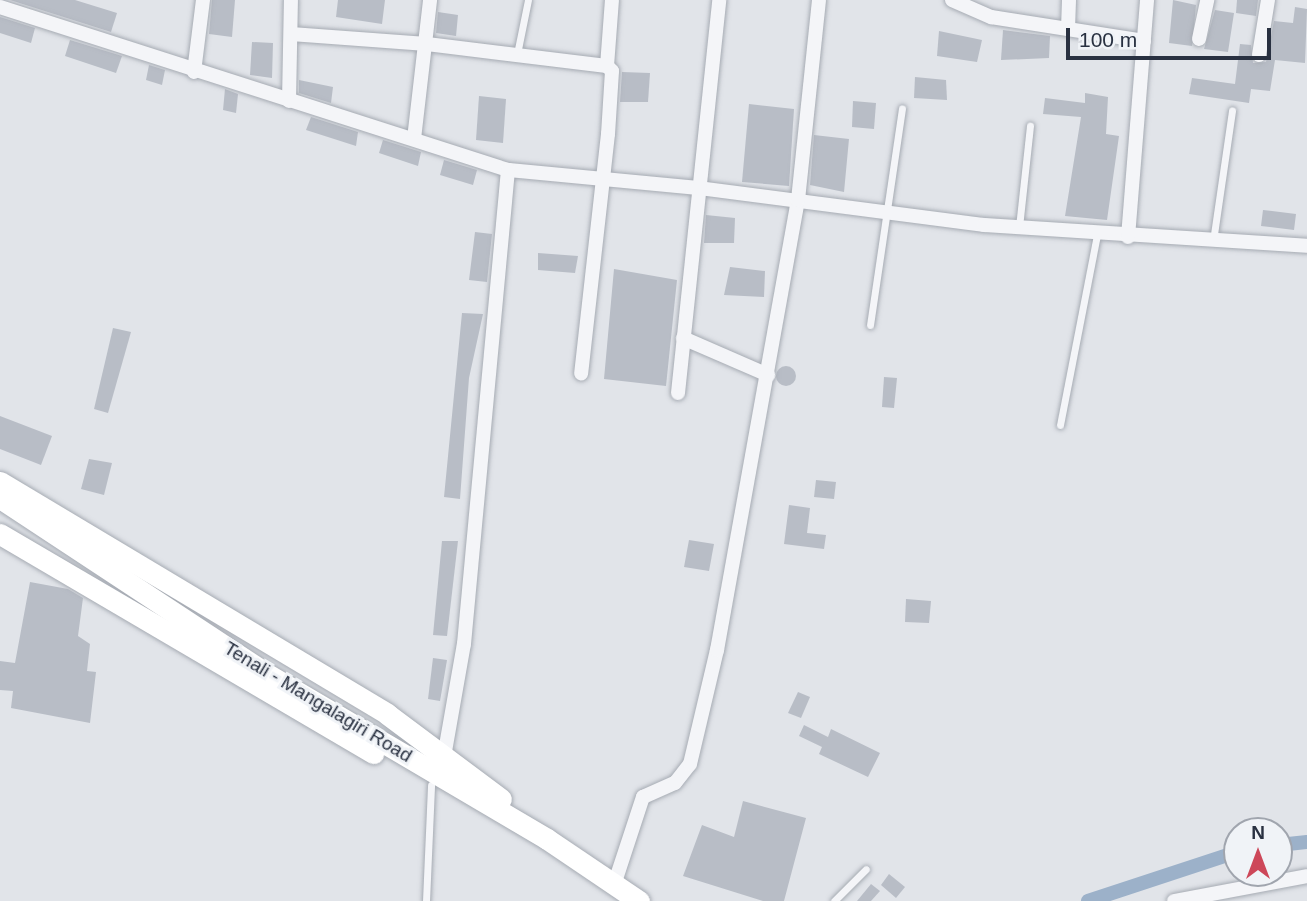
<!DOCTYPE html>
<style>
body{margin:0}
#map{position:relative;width:1307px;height:901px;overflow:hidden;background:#e1e4e9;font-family:Helvetica,sans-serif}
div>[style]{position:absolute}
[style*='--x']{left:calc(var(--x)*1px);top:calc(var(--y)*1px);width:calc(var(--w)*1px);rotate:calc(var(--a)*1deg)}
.canal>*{height:14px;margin:-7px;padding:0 7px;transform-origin:7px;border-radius:7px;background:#9cb1c9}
.building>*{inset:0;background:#b8bdc6}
.round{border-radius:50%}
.roads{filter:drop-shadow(0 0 2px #a6abb3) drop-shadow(0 0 2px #a6abb3)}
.service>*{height:7px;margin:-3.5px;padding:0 3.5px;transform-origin:3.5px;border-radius:3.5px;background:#f4f5f8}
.minor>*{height:14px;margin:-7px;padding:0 7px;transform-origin:7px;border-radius:7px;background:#f4f5f8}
.primary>*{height:21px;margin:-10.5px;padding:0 10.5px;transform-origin:10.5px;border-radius:10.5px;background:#fff}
span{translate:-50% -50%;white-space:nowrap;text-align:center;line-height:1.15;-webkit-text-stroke:6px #f0f3f7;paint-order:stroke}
.street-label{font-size:19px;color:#293141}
.north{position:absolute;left:1223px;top:817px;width:70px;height:70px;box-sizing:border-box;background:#f0f3f7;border:2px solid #a0a5ae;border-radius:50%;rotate:0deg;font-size:19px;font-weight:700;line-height:28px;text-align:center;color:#293141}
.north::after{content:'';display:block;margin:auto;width:24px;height:32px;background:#cd4759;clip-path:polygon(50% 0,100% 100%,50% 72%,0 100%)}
.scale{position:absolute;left:1066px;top:28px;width:205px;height:32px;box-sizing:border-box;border:4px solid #293141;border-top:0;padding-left:9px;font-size:21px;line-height:24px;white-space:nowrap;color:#293141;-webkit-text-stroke:5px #f0f3f7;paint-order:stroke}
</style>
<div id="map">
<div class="canal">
<div style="--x:1279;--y:845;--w:28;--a:-6"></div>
<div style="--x:1088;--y:901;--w:157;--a:-18.2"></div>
</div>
<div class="building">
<div style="clip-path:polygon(10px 0,75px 0,117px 13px,111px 32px)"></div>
<div style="clip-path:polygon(212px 0,235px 0,232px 37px,209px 34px)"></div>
<div style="clip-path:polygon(338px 0,385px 0,382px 24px,336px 17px)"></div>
<div style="clip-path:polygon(1173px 0,1196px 5px,1192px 46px,1169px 43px)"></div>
<div style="clip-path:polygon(1237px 0,1258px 0,1256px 16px,1236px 13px)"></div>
<div style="clip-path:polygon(1295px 7px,1307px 9px,1305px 63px,1275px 60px,1270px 91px,1251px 89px,1249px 103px,1189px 94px,1192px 78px,1235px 84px,1240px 44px,1251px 45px,1253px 63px,1266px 62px,1274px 21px,1293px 23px)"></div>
<div style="clip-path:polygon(1215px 10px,1234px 13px,1228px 52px,1204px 49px)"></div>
<div style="clip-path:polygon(438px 12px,458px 15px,456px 36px,436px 33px)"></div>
<div style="clip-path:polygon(0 17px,35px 28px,31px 43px,0 33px)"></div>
<div style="clip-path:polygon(1003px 30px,1050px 36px,1049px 58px,1001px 60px)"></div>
<div style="clip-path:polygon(939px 31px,982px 40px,977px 62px,937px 56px)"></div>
<div style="clip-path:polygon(70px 40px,122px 56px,116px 73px,65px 56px)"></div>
<div style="clip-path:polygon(252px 42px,273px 43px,272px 78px,250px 75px)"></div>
<div style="clip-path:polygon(149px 65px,165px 70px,162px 85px,146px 80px)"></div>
<div style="clip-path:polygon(622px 72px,650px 73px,648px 102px,620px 102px)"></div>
<div style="clip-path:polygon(915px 77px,946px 80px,947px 100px,914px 98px)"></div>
<div style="clip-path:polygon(299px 80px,333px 87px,331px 103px,299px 93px)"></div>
<div style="clip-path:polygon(225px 89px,238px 94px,236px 113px,223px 110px)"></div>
<div style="clip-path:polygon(1085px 93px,1108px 97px,1106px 134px,1119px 136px,1107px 220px,1065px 216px,1081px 117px,1043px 114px,1045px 98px,1085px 103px)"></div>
<div style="clip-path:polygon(479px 96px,506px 99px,503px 143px,476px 140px)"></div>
<div style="clip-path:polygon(853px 101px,876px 103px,874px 129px,852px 127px)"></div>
<div style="clip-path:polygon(749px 104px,794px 109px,789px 186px,742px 182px)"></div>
<div style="clip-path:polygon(311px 117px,358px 132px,356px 146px,306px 130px)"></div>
<div style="clip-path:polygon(814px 135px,849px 139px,844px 192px,810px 185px)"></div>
<div style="clip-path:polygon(383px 140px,421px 152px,418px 166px,379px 153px)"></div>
<div style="clip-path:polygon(444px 160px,477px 170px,473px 185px,440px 175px)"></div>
<div style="clip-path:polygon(1263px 210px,1296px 214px,1294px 230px,1261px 226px)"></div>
<div style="clip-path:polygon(706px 215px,735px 218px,734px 243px,704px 243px)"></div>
<div style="clip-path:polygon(475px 232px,492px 234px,487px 282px,469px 280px)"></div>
<div style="clip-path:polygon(538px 253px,578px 256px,575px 273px,538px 270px)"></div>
<div style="clip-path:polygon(730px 267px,765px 271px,764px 297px,724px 295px)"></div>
<div style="clip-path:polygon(614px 269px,677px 280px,666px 386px,604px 379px)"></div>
<div style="clip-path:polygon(462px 313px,483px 314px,469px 378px,460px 499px,444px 497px)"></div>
<div style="clip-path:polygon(113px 328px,131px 332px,108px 413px,94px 409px)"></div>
<div class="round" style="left:776px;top:366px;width:20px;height:20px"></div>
<div style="clip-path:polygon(884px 377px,897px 378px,894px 408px,882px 407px)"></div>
<div style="clip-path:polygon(0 416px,52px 436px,41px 465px,0 449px)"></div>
<div style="clip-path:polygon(89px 459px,112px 463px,104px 495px,81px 489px)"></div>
<div style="clip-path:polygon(816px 480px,836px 482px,834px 499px,814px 497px)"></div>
<div style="clip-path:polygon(789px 505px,810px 508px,807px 533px,826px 535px,824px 549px,784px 544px)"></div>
<div style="clip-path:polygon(689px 540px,714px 544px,709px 571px,684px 567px)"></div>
<div style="clip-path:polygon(442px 541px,458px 541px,447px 636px,433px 635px)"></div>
<div style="clip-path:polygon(30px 582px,68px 589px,83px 598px,78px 636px,90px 644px,87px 671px,96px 672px,90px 723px,11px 708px,13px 691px,0 690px,0 661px,15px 663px)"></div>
<div style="clip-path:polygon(906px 599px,931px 601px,929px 623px,905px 622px)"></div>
<div style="clip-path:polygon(433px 658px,447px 660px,440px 701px,428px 699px)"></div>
<div style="clip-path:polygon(798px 692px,810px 697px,801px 718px,788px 713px)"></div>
<div style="clip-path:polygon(804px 725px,828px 737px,831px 729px,880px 753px,868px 777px,819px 754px,822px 747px,799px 736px)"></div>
<div style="clip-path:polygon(743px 801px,806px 818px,784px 901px,763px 901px,683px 876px,702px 825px,734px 837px)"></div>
<div style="clip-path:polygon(889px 874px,905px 887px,896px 898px,881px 885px)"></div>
<div style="clip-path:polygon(871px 884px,880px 891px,871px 901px,857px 901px)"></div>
</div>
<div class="roads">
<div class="service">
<div style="--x:517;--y:54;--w:55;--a:-78.5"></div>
<div style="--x:1019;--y:227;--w:102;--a:-83.8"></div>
<div style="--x:1213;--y:241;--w:132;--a:-81.7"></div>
<div style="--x:870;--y:325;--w:219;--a:-81.6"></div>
<div style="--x:1060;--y:425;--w:195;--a:-79"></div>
<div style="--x:426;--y:901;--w:116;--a:-87.5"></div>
<div style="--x:834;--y:901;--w:45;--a:-45"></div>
</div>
<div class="minor">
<div style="--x:952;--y:0;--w:43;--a:23.6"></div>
<div style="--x:991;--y:17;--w:155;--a:8.9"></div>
<div style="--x:0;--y:7;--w:534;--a:17.79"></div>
<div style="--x:508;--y:170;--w:192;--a:5.4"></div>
<div style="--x:699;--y:188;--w:287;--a:7.4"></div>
<div style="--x:984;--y:225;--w:324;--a:3.7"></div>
<div style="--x:1068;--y:29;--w:29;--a:-88"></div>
<div style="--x:291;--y:34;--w:136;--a:4.2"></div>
<div style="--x:427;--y:44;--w:181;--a:7"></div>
<div style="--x:607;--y:66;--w:7;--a:45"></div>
<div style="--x:612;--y:71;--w:63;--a:93.6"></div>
<div style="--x:608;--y:134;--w:241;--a:96.4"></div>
<div style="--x:1199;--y:39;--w:40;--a:-78"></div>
<div style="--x:1259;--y:55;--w:56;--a:-80.7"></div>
<div style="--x:607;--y:66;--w:66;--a:-85.7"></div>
<div style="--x:194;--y:72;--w:73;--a:-82.9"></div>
<div style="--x:289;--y:101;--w:101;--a:-88.9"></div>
<div style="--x:414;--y:139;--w:140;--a:-83.4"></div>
<div style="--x:1128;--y:237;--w:238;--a:-85.4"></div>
<div style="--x:683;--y:338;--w:93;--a:23.5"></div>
<div style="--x:678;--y:393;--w:395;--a:-84"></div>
<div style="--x:444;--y:757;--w:115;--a:-80"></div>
<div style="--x:464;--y:644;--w:476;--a:-84.7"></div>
<div style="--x:614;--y:885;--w:93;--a:-71.8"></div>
<div style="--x:643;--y:797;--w:35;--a:-24"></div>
<div style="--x:675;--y:783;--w:24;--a:-52"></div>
<div style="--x:690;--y:764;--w:117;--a:-76.7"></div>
<div style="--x:717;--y:650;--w:457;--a:-79.8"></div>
<div style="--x:798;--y:200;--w:201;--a:-84"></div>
<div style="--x:1174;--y:901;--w:135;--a:-10.6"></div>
</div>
<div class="primary">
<div style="--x:0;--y:482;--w:451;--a:30.9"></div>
<div style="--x:387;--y:714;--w:142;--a:36.7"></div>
<div style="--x:0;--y:498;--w:314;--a:33.4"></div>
<div style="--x:262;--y:671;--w:331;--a:30.5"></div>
<div style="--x:547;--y:839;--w:111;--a:34"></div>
<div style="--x:0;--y:534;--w:433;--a:30.4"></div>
</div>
</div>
<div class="street-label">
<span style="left:318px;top:702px;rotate:31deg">Tenali - Mangalagiri Road</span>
</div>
<div class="north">N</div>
<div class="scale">100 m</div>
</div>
